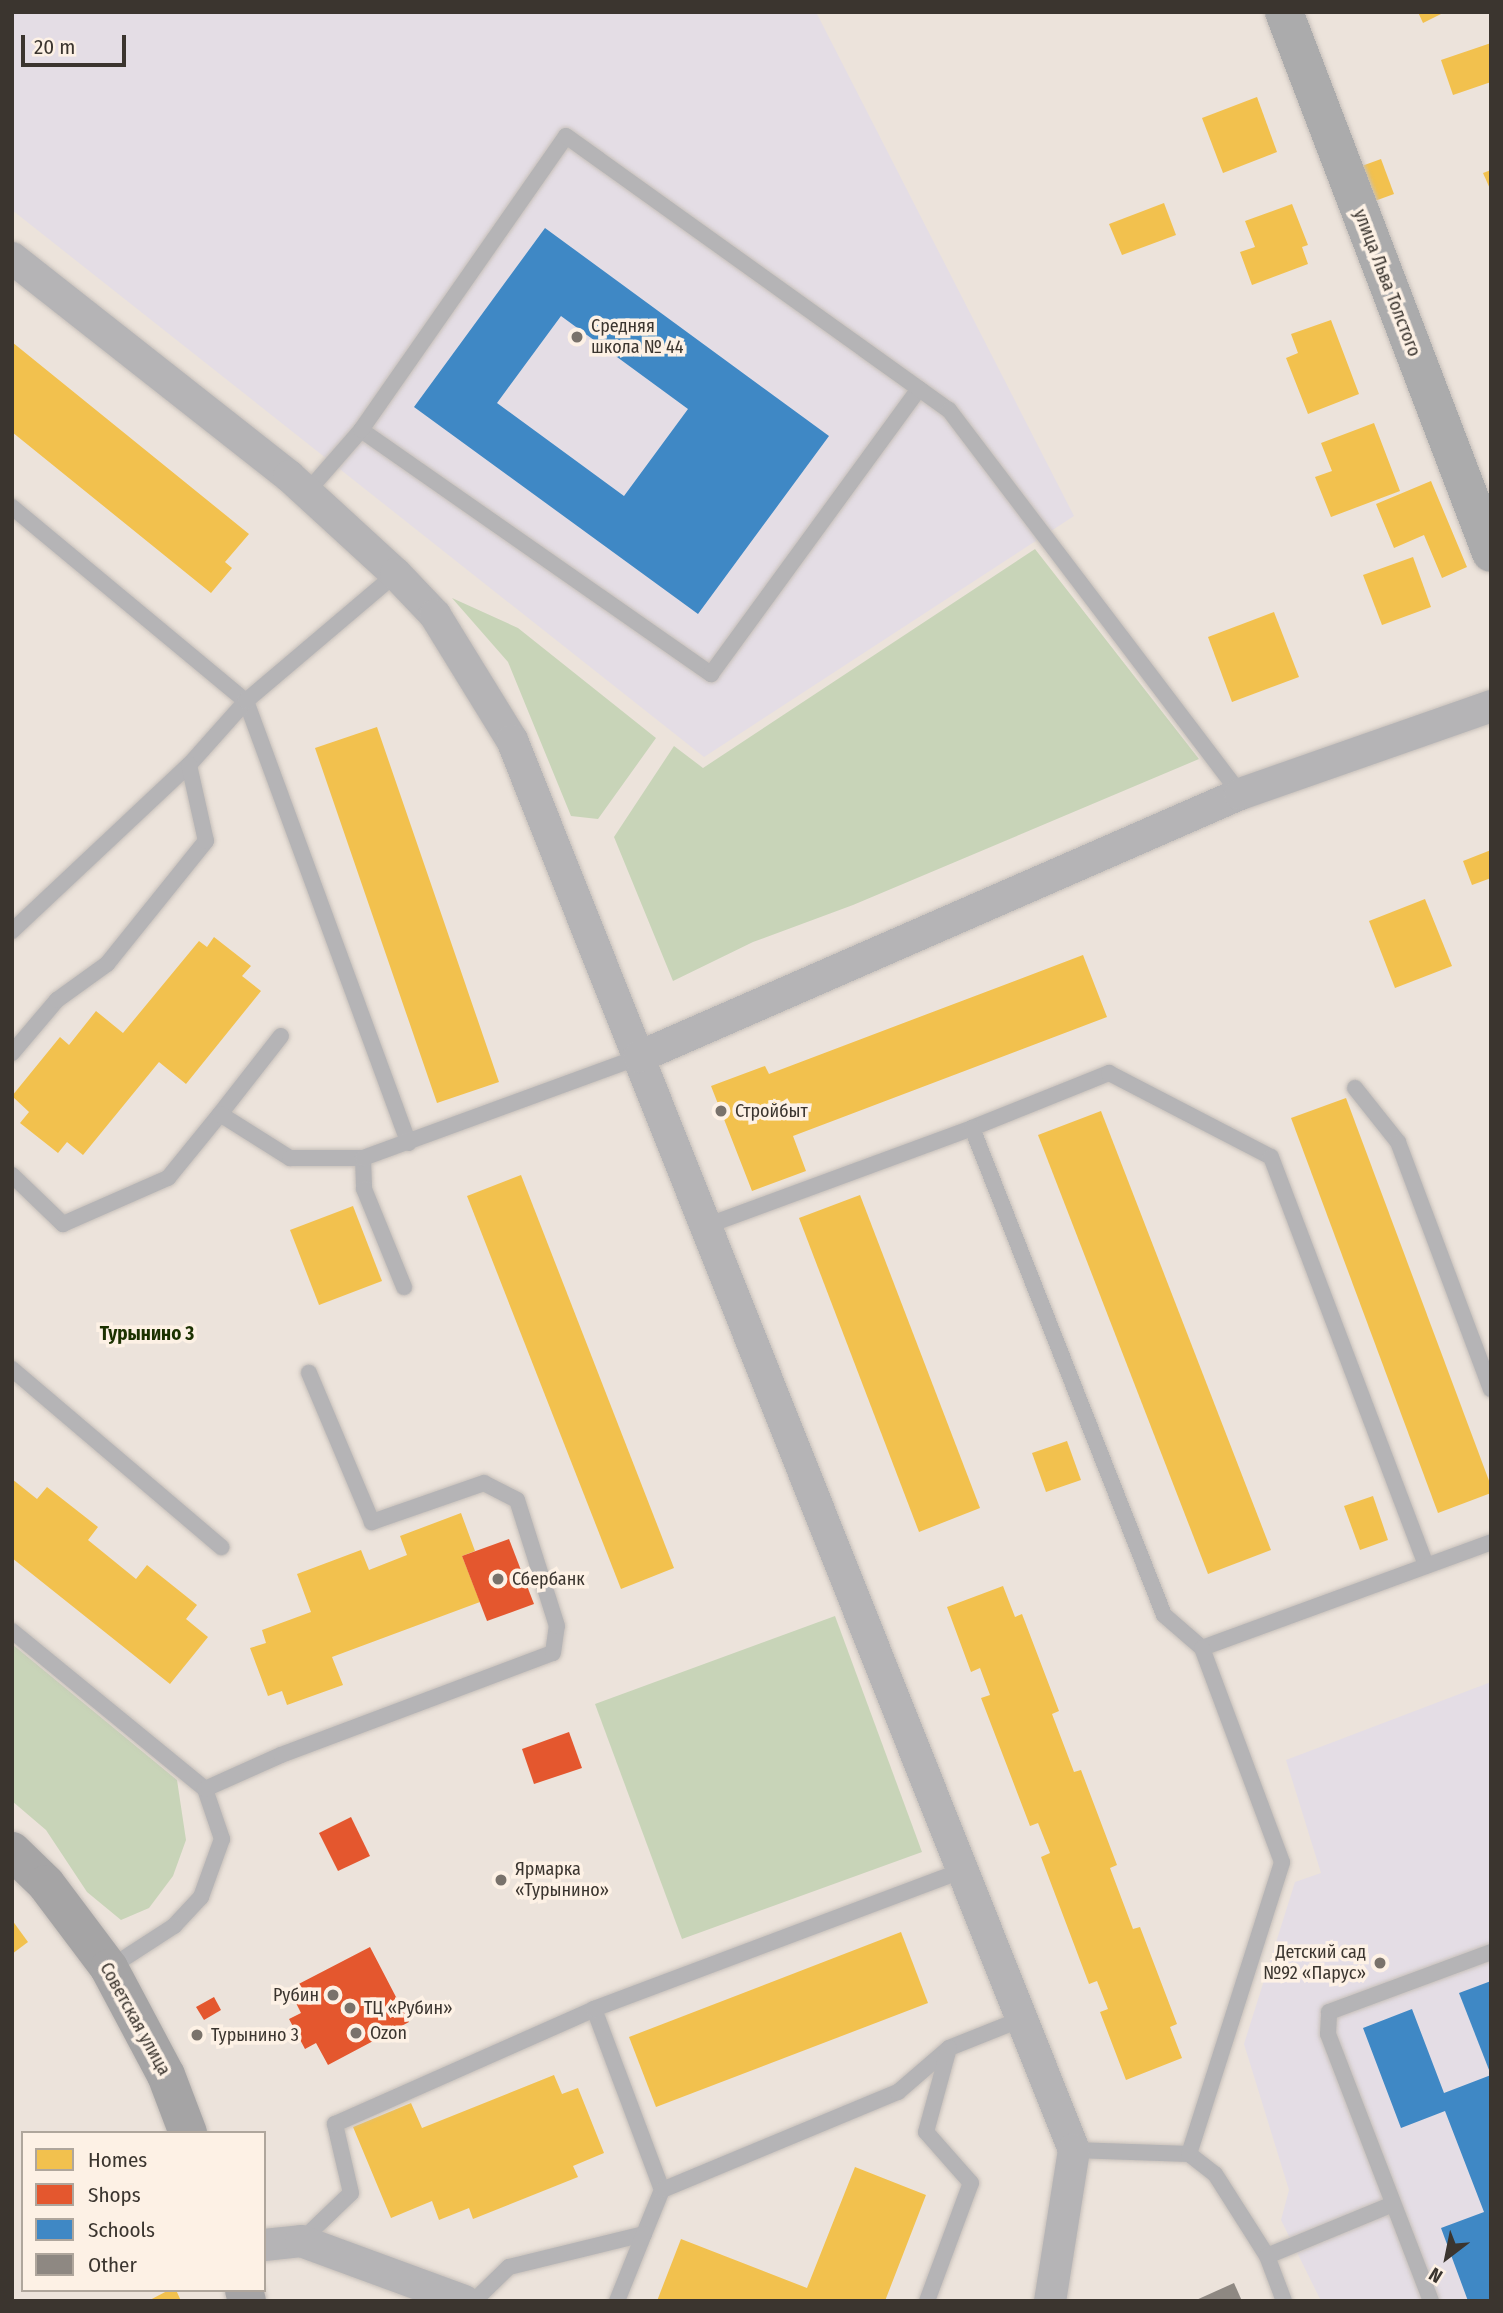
<!DOCTYPE html>
<meta charset="utf-8">
<style>
body{margin:0}
#map{position:relative;width:1503px;height:2313px;overflow:hidden;background:#ece3db;font-family:"Fira Sans Condensed",sans-serif}
div>[style]{position:absolute}
[style*='--x']{left:calc(var(--x)*1px);top:calc(var(--y)*1px);width:calc(var(--w)*1px);rotate:calc(var(--a)*1deg)}
.education>*{inset:0;background:#e4dde5}
.green>*{inset:0;background:#c8d4b8}
.homes>*{inset:0;background:#f2c14e}
.shops>*{inset:0;background:#e4572e}
.schools>*{inset:0;background:#3f88c5}
.building>*{inset:0;background:#8e8882}
.roads{filter:drop-shadow(0 0 2px #c7c0ba) drop-shadow(0 0 2px #c7c0ba)}
.lane>*{height:16px;margin:-8px;padding:0 8px;transform-origin:8px;border-radius:8px;background:#b5b4b6}
.street>*{height:32px;margin:-16px;padding:0 16px;transform-origin:16px;border-radius:16px;background:#b5b4b6}
.secondary>*{height:38px;margin:-19px;padding:0 19px;transform-origin:19px;border-radius:19px;background:#ababac}
.primary>*{height:38px;margin:-19px;padding:0 19px;transform-origin:19px;border-radius:19px;background:#a5a4a5}
.dots>*{width:19px;height:19px;translate:-50% -50%;box-sizing:border-box;border:4px solid #fdf1e5;border-radius:50%}
span{translate:-50% -50%;white-space:nowrap;text-align:center;line-height:1.15;-webkit-text-stroke:7px #fdf1e5;paint-order:stroke}
.street-label{font-size:18px;color:#3b352f}
.poi-label{font-size:18px;color:#3b352f}
.left{translate:0 -50%;text-align:left}
.right{translate:-100% -50%;text-align:right}
.neighbourhood-label{font-size:19px;color:#1b3100;font-weight:700}
.frame{position:absolute;inset:0;border:14px solid #3b352f;pointer-events:none}
.legend{position:absolute;left:21px;top:2131px;width:245px;height:161px;box-sizing:border-box;background:#fdf1e5;border:2px solid #afa69c;margin:0;padding:9px 12px;list-style:none;font-size:21px;color:#3b352f}
.legend li{display:flex;align-items:center;gap:14px;height:35px}
.legend b{width:35px;border:2px solid #afa69c}
.north{position:absolute;left:1412px;top:2222px;width:70px;height:70px;-webkit-text-stroke:5px #fdf1e5;paint-order:stroke;rotate:212deg;font-size:19px;font-weight:700;line-height:28px;text-align:center;color:#3b352f}
.north::after{content:'';display:block;margin:auto;width:24px;height:32px;background:#3b352f;clip-path:polygon(50% 0,100% 100%,50% 72%,0 100%)}
.scale{position:absolute;left:21px;top:35px;width:105px;height:32px;box-sizing:border-box;border:4px solid #3b352f;border-top:0;padding-left:9px;font-size:21px;line-height:24px;white-space:nowrap;color:#3b352f;-webkit-text-stroke:5px #fdf1e5;paint-order:stroke}
</style>
<div id="map">
<div class="education">
<div style="clip-path:polygon(12px 12px,816px 12px,1074px 516px,704px 757px,12px 210px)"></div>
<div style="clip-path:polygon(1491px 1682px,1491px 2301px,1321px 2301px,1281px 2220px,1289px 2190px,1244px 2044px,1295px 1882px,1321px 1873px,1286px 1760px)"></div>
</div>
<div class="green">
<div style="clip-path:polygon(1035px 549px,1199px 759px,853px 905px,753px 942px,673px 981px,614px 837px,674px 746px,703px 768px)"></div>
<div style="clip-path:polygon(452px 598px,518px 628px,656px 738px,598px 819px,571px 816px,508px 662px)"></div>
<div style="clip-path:polygon(835px 1616px,922px 1852px,682px 1939px,595px 1704px)"></div>
<div style="clip-path:polygon(12px 1644px,177px 1780px,186px 1840px,173px 1876px,149px 1908px,121px 1920px,87px 1892px,46px 1830px,12px 1801px)"></div>
</div>
<div class="homes">
<div style="clip-path:polygon(1418px 12px,1445px 12px,1423px 23px)"></div>
<div style="clip-path:polygon(1491px 43px,1491px 82px,1453px 95px,1441px 60px)"></div>
<div style="clip-path:polygon(1257px 97px,1277px 152px,1223px 173px,1202px 118px)"></div>
<div style="clip-path:polygon(1381px 159px,1394px 194px,1372px 202px,1359px 167px)"></div>
<div style="clip-path:polygon(1491px 170px,1491px 191px,1483px 173px)"></div>
<div style="clip-path:polygon(1164px 203px,1176px 235px,1122px 255px,1109px 224px)"></div>
<div style="clip-path:polygon(1292px 204px,1308px 245px,1302px 247px,1308px 264px,1252px 285px,1240px 252px,1255px 247px,1245px 221px)"></div>
<div style="clip-path:polygon(1331px 320px,1359px 394px,1308px 414px,1286px 358px,1298px 353px,1291px 334px)"></div>
<div style="clip-path:polygon(12px 342px,249px 534px,225px 562px,232px 568px,211px 593px,12px 432px)"></div>
<div style="clip-path:polygon(1374px 423px,1400px 491px,1331px 517px,1315px 477px,1332px 471px,1321px 443px)"></div>
<div style="clip-path:polygon(1431px 481px,1467px 567px,1442px 578px,1424px 535px,1394px 548px,1376px 504px)"></div>
<div style="clip-path:polygon(1413px 557px,1431px 607px,1382px 625px,1363px 575px)"></div>
<div style="clip-path:polygon(1274px 612px,1299px 677px,1232px 702px,1208px 637px)"></div>
<div style="clip-path:polygon(377px 727px,499px 1082px,437px 1103px,315px 748px)"></div>
<div style="clip-path:polygon(1491px 850px,1491px 878px,1472px 885px,1463px 861px)"></div>
<div style="clip-path:polygon(1425px 899px,1452px 966px,1395px 988px,1369px 921px)"></div>
<div style="clip-path:polygon(214px 937px,251px 966px,242px 976px,261px 991px,186px 1084px,159px 1062px,83px 1155px,67px 1142px,58px 1153px,20px 1123px,29px 1112px,12px 1096px,60px 1037px,69px 1045px,96px 1011px,123px 1033px,199px 941px,207px 947px)"></div>
<div style="clip-path:polygon(1083px 955px,1107px 1017px,793px 1136px,806px 1171px,752px 1191px,711px 1086px,765px 1066px,769px 1074px)"></div>
<div style="clip-path:polygon(1346px 1098px,1491px 1486px,1491px 1493px,1438px 1513px,1291px 1118px)"></div>
<div style="clip-path:polygon(1101px 1111px,1271px 1550px,1208px 1574px,1038px 1135px)"></div>
<div style="clip-path:polygon(521px 1175px,674px 1568px,621px 1589px,467px 1196px)"></div>
<div style="clip-path:polygon(860px 1195px,980px 1508px,919px 1532px,799px 1218px)"></div>
<div style="clip-path:polygon(353px 1206px,382px 1281px,319px 1305px,290px 1230px)"></div>
<div style="clip-path:polygon(1067px 1441px,1081px 1480px,1046px 1492px,1032px 1453px)"></div>
<div style="clip-path:polygon(12px 1479px,37px 1499px,47px 1487px,98px 1527px,88px 1540px,136px 1579px,147px 1565px,197px 1605px,186px 1619px,208px 1637px,170px 1684px,12px 1558px)"></div>
<div style="clip-path:polygon(1373px 1496px,1388px 1540px,1360px 1550px,1344px 1506px)"></div>
<div style="clip-path:polygon(461px 1513px,475px 1551px,462px 1556px,480px 1602px,332px 1657px,343px 1685px,287px 1705px,282px 1691px,268px 1696px,250px 1648px,266px 1643px,262px 1630px,311px 1612px,297px 1574px,361px 1550px,369px 1570px,407px 1555px,400px 1536px)"></div>
<div style="clip-path:polygon(1003px 1586px,1015px 1617px,1022px 1614px,1059px 1711px,1052px 1714px,1074px 1772px,1081px 1770px,1117px 1865px,1110px 1868px,1133px 1929px,1140px 1927px,1177px 2024px,1170px 2027px,1182px 2058px,1126px 2080px,1100px 2012px,1108px 2009px,1097px 1981px,1089px 1984px,1041px 1857px,1050px 1853px,1038px 1823px,1030px 1826px,981px 1698px,990px 1695px,980px 1668px,971px 1672px,947px 1607px)"></div>
<div style="clip-path:polygon(12px 1920px,28px 1942px,12px 1954px)"></div>
<div style="clip-path:polygon(901px 1932px,928px 2003px,656px 2107px,629px 2037px)"></div>
<div style="clip-path:polygon(554px 2075px,562px 2094px,578px 2088px,604px 2153px,573px 2166px,578px 2177px,473px 2219px,469px 2208px,439px 2220px,432px 2201px,391px 2218px,353px 2127px,411px 2103px,422px 2128px)"></div>
<div style="clip-path:polygon(855px 2167px,926px 2195px,885px 2301px,657px 2301px,681px 2239px,807px 2288px)"></div>
<div style="clip-path:polygon(169px 2290px,176px 2290px,181px 2301px,148px 2301px)"></div>
</div>
<div class="shops">
<div style="clip-path:polygon(509px 1539px,534px 1604px,487px 1621px,462px 1556px)"></div>
<div style="clip-path:polygon(569px 1732px,582px 1768px,534px 1784px,522px 1749px)"></div>
<div style="clip-path:polygon(351px 1817px,370px 1856px,338px 1871px,319px 1833px)"></div>
<div style="clip-path:polygon(370px 1947px,409px 2022px,328px 2065px,316px 2043px,305px 2049px,289px 2019px,301px 2013px,289px 1989px)"></div>
<div style="clip-path:polygon(214px 1997px,221px 2010px,204px 2020px,196px 2007px)"></div>
</div>
<div class="schools">
<div style="clip-path:polygon(evenodd,545px 228px,829px 436px,698px 614px,414px 407px,545px 228px,561px 316px,688px 409px,624px 496px,497px 403px,561px 316px)"></div>
<div style="clip-path:polygon(1491px 1981px,1491px 2075px,1459px 1993px)"></div>
<div style="clip-path:polygon(1412px 2009px,1444px 2093px,1491px 2075px,1491px 2301px,1468px 2301px,1441px 2228px,1484px 2212px,1445px 2111px,1401px 2128px,1363px 2028px)"></div>
</div>
<div class="building">
<div style="clip-path:polygon(1234px 2283px,1242px 2301px,1194px 2301px)"></div>
</div>
<div class="roads">
<div class="lane">
<div style="--x:361;--y:430;--w:427;--a:34.9"></div>
<div style="--x:711;--y:674;--w:353;--a:-53.9"></div>
<div style="--x:307;--y:492;--w:82;--a:-48.9"></div>
<div style="--x:361;--y:430;--w:358;--a:-55.1"></div>
<div style="--x:566;--y:136;--w:471;--a:35.6"></div>
<div style="--x:949;--y:410;--w:482;--a:52.8"></div>
<div style="--x:12;--y:507;--w:304;--a:39.7"></div>
<div style="--x:246;--y:701;--w:471;--a:69.8"></div>
<div style="--x:12;--y:931;--w:243;--a:-43.2"></div>
<div style="--x:189;--y:765;--w:86;--a:-48.3"></div>
<div style="--x:246;--y:701;--w:197;--a:-40.3"></div>
<div style="--x:12;--y:1053;--w:70;--a:-49.7"></div>
<div style="--x:57;--y:1000;--w:62;--a:-35.8"></div>
<div style="--x:107;--y:964;--w:158;--a:-51.2"></div>
<div style="--x:206;--y:841;--w:78;--a:-102.6"></div>
<div style="--x:1355;--y:1088;--w:69;--a:51.5"></div>
<div style="--x:1398;--y:1142;--w:264;--a:69.4"></div>
<div style="--x:220;--y:1114;--w:99;--a:-52"></div>
<div style="--x:972;--y:1128;--w:148;--a:-21.9"></div>
<div style="--x:1109;--y:1073;--w:182;--a:27.4"></div>
<div style="--x:1271;--y:1157;--w:437;--a:69.2"></div>
<div style="--x:363;--y:1158;--w:31;--a:88"></div>
<div style="--x:364;--y:1189;--w:106;--a:67.8"></div>
<div style="--x:12;--y:1175;--w:71;--a:43.9"></div>
<div style="--x:63;--y:1224;--w:115;--a:-23.7"></div>
<div style="--x:168;--y:1178;--w:82;--a:-50.9"></div>
<div style="--x:220;--y:1114;--w:83;--a:32.2"></div>
<div style="--x:290;--y:1158;--w:73;--a:0"></div>
<div style="--x:363;--y:1158;--w:294;--a:-20.1"></div>
<div style="--x:706;--y:1226;--w:283;--a:-20.2"></div>
<div style="--x:972;--y:1128;--w:523;--a:68.48"></div>
<div style="--x:1164;--y:1615;--w:50;--a:41"></div>
<div style="--x:1202;--y:1648;--w:308;--a:-20.1"></div>
<div style="--x:12;--y:1369;--w:275;--a:40.4"></div>
<div style="--x:12;--y:1631;--w:249;--a:39.3"></div>
<div style="--x:205;--y:1789;--w:53;--a:71.2"></div>
<div style="--x:222;--y:1839;--w:62;--a:109.9"></div>
<div style="--x:201;--y:1897;--w:40;--a:133"></div>
<div style="--x:174;--y:1926;--w:77;--a:147.1"></div>
<div style="--x:205;--y:1789;--w:83;--a:-24.1"></div>
<div style="--x:281;--y:1755;--w:290;--a:-20.6"></div>
<div style="--x:553;--y:1653;--w:27;--a:-82"></div>
<div style="--x:557;--y:1626;--w:132;--a:-107.6"></div>
<div style="--x:517;--y:1500;--w:37;--a:-153"></div>
<div style="--x:484;--y:1483;--w:119;--a:160.8"></div>
<div style="--x:372;--y:1522;--w:162;--a:-112.9"></div>
<div style="--x:594;--y:2009;--w:193;--a:69.4"></div>
<div style="--x:1074;--y:2150;--w:115;--a:2"></div>
<div style="--x:1189;--y:2154;--w:33;--a:38"></div>
<div style="--x:1215;--y:2174;--w:97;--a:57.6"></div>
<div style="--x:1267;--y:2256;--w:48;--a:69.3"></div>
<div style="--x:1189;--y:2154;--w:306;--a:-72.3"></div>
<div style="--x:1282;--y:1862;--w:228;--a:-110.5"></div>
<div style="--x:301;--y:2241;--w:69;--a:-43.8"></div>
<div style="--x:351;--y:2193;--w:71;--a:-103.1"></div>
<div style="--x:335;--y:2124;--w:283;--a:-23.9"></div>
<div style="--x:594;--y:2009;--w:394;--a:-20.6"></div>
<div style="--x:1267;--y:2256;--w:136;--a:-22.4"></div>
<div style="--x:474;--y:2301;--w:49;--a:-44.2"></div>
<div style="--x:509;--y:2267;--w:139;--a:-13.7"></div>
<div style="--x:644;--y:2234;--w:48;--a:-67.8"></div>
<div style="--x:662;--y:2190;--w:256;--a:-22.6"></div>
<div style="--x:898;--y:2092;--w:67;--a:-40.8"></div>
<div style="--x:949;--y:2048;--w:79;--a:-21.7"></div>
<div style="--x:617;--y:2301;--w:72;--a:-68.1"></div>
<div style="--x:927;--y:2301;--w:126;--a:-69.6"></div>
<div style="--x:971;--y:2183;--w:68;--a:-131.4"></div>
<div style="--x:926;--y:2132;--w:87;--a:-74.7"></div>
<div style="--x:1431;--y:2301;--w:286;--a:-111.1"></div>
<div style="--x:1328;--y:2034;--w:22;--a:-87"></div>
<div style="--x:1329;--y:2012;--w:173;--a:-20.3"></div>
</div>
<div class="street">
<div style="--x:12;--y:258;--w:352;--a:38.2"></div>
<div style="--x:289;--y:476;--w:145;--a:42.5"></div>
<div style="--x:396;--y:574;--w:57;--a:46.4"></div>
<div style="--x:435;--y:615;--w:147;--a:58.4"></div>
<div style="--x:512;--y:740;--w:1518;--a:68.27"></div>
<div style="--x:1074;--y:2150;--w:153;--a:99"></div>
<div style="--x:639;--y:1057;--w:656;--a:-23.63"></div>
<div style="--x:1240;--y:794;--w:266;--a:-19.3"></div>
<div style="--x:264;--y:2245;--w:37;--a:-6"></div>
<div style="--x:301;--y:2241;--w:174;--a:20.2"></div>
</div>
<div class="secondary">
<div style="--x:1284;--y:12;--w:579;--a:69.06"></div>
</div>
<div class="primary">
<div style="--x:12;--y:1851;--w:47;--a:44.1"></div>
<div style="--x:46;--y:1884;--w:105;--a:53.1"></div>
<div style="--x:109;--y:1968;--w:121;--a:62"></div>
<div style="--x:166;--y:2075;--w:62;--a:69.2"></div>
<div style="--x:244;--y:2290;--w:11;--a:75"></div>
</div>
</div>
<div class="dots">
<div style="left:577px;top:337px;background:#79726b"></div>
<div style="left:721px;top:1111px;background:#79726b"></div>
<div style="left:498px;top:1579px;background:#79726b"></div>
<div style="left:501px;top:1880px;background:#79726b"></div>
<div style="left:1380px;top:1963px;background:#79726b"></div>
<div style="left:333px;top:1995px;background:#79726b"></div>
<div style="left:350px;top:2008px;background:#79726b"></div>
<div style="left:356px;top:2033px;background:#79726b"></div>
<div style="left:197px;top:2035px;background:#79726b"></div>
</div>
<div class="street-label">
<span style="left:1387px;top:283px;rotate:69deg">улица Льва Толстого</span>
<span style="left:135px;top:2019px;rotate:61deg">Советская улица</span>
</div>
<div class="poi-label">
<span class="left" style="left:591px;top:337px">Средняя<br>школа № 44</span>
<span class="left" style="left:735px;top:1111px">Стройбыт</span>
<span class="left" style="left:512px;top:1579px">Сбербанк</span>
<span class="left" style="left:515px;top:1880px">Ярмарка<br>«Турынино»</span>
<span class="right" style="left:1366px;top:1963px">Детский сад<br>№92 «Парус»</span>
<span class="right" style="left:319px;top:1995px">Рубин</span>
<span class="left" style="left:364px;top:2008px">ТЦ «Рубин»</span>
<span class="left" style="left:370px;top:2033px">Ozon</span>
<span class="left" style="left:211px;top:2035px">Турынино 3</span>
</div>
<div class="neighbourhood-label">
<span style="left:147px;top:1334px">Турынино 3</span>
</div>
<div class="frame"></div>
<ul class="legend">
<li><b style="height:19px;background:#f2c14e"></b>Homes</li>
<li><b style="height:19px;background:#e4572e"></b>Shops</li>
<li><b style="height:19px;background:#3f88c5"></b>Schools</li>
<li><b style="height:19px;background:#8e8882"></b>Other</li>
</ul>
<div class="north">N</div>
<div class="scale">20 m</div>
</div>
